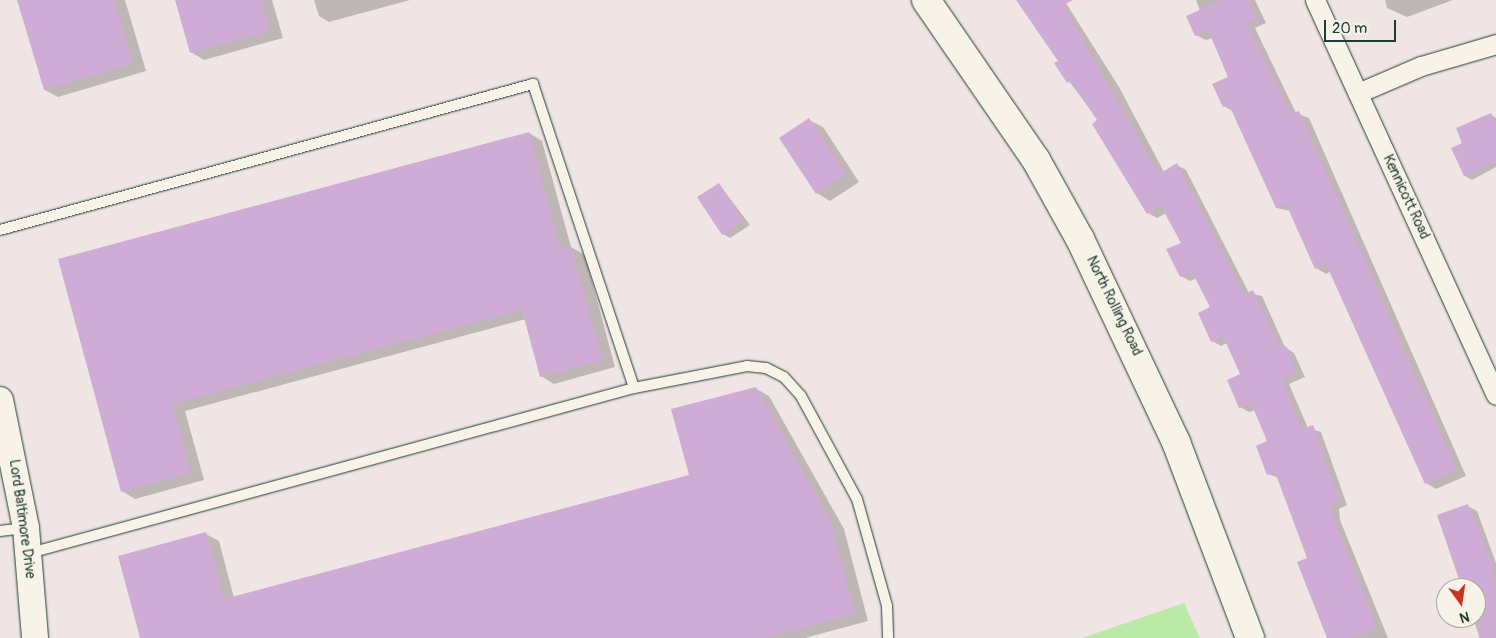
<!DOCTYPE html>
<style>
body{margin:0}
#map{position:relative;width:1496px;height:638px;overflow:hidden;background:#efe5e4;font-family:Pangolin,sans-serif}
div>[style]{position:absolute}
[style*='--x']{left:calc(var(--x)*1px);top:calc(var(--y)*1px);width:calc(var(--w)*1px);rotate:calc(var(--a)*1deg)}
.green>*{inset:0;background:#bbeaa8}
.shadow>*{inset:0;background:#0003}
.building>*{inset:0;background:#cfacd6}
.roads{filter:drop-shadow(0 0 1px #1f3d34) drop-shadow(0 0 1px #1f3d34)}
.lane>*{height:10px;margin:-5px;padding:0 5px;transform-origin:5px;border-radius:5px;background:#f7f3e8}
.street>*{height:19px;margin:-9.5px;padding:0 9.5px;transform-origin:9.5px;border-radius:9.5px;background:#f7f3e8}
.secondary>*{height:26px;margin:-13px;padding:0 13px;transform-origin:13px;border-radius:13px;background:#f7f3e8}
.primary>*{height:28px;margin:-14px;padding:0 14px;transform-origin:14px;border-radius:14px;background:#f7f3e8}
span{translate:-50% -50%;white-space:nowrap;text-align:center;line-height:1.15;-webkit-text-stroke:4px #f7f3e8;paint-order:stroke}
.street-label{font-size:14px;color:#1f3d34}
.north{position:absolute;left:1436px;top:578px;width:50px;height:50px;box-sizing:border-box;background:#f7f3e8;border:1px solid #a1aaa0;border-radius:50%;rotate:166deg;font-size:14px;font-weight:700;line-height:20px;text-align:center;color:#1f3d34}
.north::after{content:'';display:block;margin:auto;width:18px;height:22px;background:#c8321e;clip-path:polygon(50% 0,100% 100%,50% 72%,0 100%)}
.scale{position:absolute;left:1324px;top:20px;width:72px;height:22px;box-sizing:border-box;border:2px solid #1f3d34;border-top:0;padding-left:6px;font-size:15px;line-height:18px;white-space:nowrap;color:#1f3d34;-webkit-text-stroke:4px #f7f3e8;paint-order:stroke}
</style>
<div id="map">
<div class="green">
<div style="clip-path:polygon(1184px 603px,1200px 638px,1082px 638px)"></div>
</div>
<div class="shadow">
<div style="clip-path:polygon(18px 0,125px 0,146px 71px,58px 97px,45px 90px)"></div>
<div style="clip-path:polygon(177px 0,272px 0,283px 38px,204px 60px,191px 52px)"></div>
<div style="clip-path:polygon(314px 0,410px 0,329px 22px,319px 16px)"></div>
<div style="clip-path:polygon(1021px 0,1064px 0,1119px 87px,1164px 172px,1177px 165px,1186px 170px,1249px 293px,1262px 296px,1285px 347px,1294px 353px,1305px 377px,1289px 384px,1308px 428px,1321px 432px,1347px 505px,1339px 509px,1340px 520px,1388px 638px,1328px 638px,1309px 559px,1279px 478px,1268px 474px,1269px 442px,1255px 410px,1249px 412px,1240px 407px,1242px 375px,1227px 343px,1221px 346px,1212px 341px,1211px 308px,1197px 278px,1190px 281px,1181px 276px,1168px 250px,1182px 244px,1166px 213px,1157px 218px,1148px 213px,1099px 121px,1056px 64px,1060px 61px)"></div>
<div style="clip-path:polygon(1196px 0,1255px 0,1266px 23px,1255px 28px,1296px 113px,1309px 118px,1466px 476px,1436px 489px,1426px 483px,1331px 271px,1326px 274px,1316px 268px,1290px 211px,1277px 208px,1234px 112px,1224px 106px,1230px 78px,1212px 38px,1206px 40px,1196px 35px,1200px 11px)"></div>
<div style="clip-path:polygon(1385px 0,1453px 0,1407px 17px,1387px 8px)"></div>
<div style="clip-path:polygon(1490px 114px,1496px 118px,1496px 167px,1472px 180px,1465px 176px,1464px 144px)"></div>
<div style="clip-path:polygon(809px 120px,823px 127px,859px 182px,830px 201px,817px 193px)"></div>
<div style="clip-path:polygon(529px 133px,542px 141px,571px 247px,585px 255px,615px 367px,554px 384px,541px 376px,526px 319px,185px 411px,204px 480px,135px 499px,122px 491px,59px 260px)"></div>
<div style="clip-path:polygon(719px 184px,750px 225px,730px 238px,723px 234px)"></div>
<div style="clip-path:polygon(755px 388px,769px 396px,844px 529px,868px 621px,805px 638px,141px 638px,206px 534px,219px 541px,234px 598px,690px 476px)"></div>
<div style="clip-path:polygon(1468px 506px,1477px 511px,1496px 563px,1496px 638px,1480px 638px,1473px 618px,1476px 588px,1463px 588px)"></div>
</div>
<div class="building">
<div style="clip-path:polygon(17px 0,114px 0,133px 64px,44px 90px)"></div>
<div style="clip-path:polygon(175px 0,261px 0,270px 31px,190px 53px)"></div>
<div style="clip-path:polygon(1016px 0,1073px 0,1063px 5px,1159px 174px,1177px 163px,1244px 294px,1253px 290px,1280px 348px,1286px 346px,1297px 372px,1281px 379px,1302px 429px,1313px 425px,1339px 501px,1331px 504px,1332px 514px,1377px 628px,1352px 638px,1327px 638px,1297px 562px,1307px 558px,1275px 472px,1267px 475px,1256px 446px,1267px 441px,1251px 403px,1239px 408px,1227px 380px,1240px 374px,1223px 336px,1211px 342px,1198px 313px,1210px 307px,1192px 272px,1180px 277px,1166px 249px,1181px 243px,1161px 206px,1147px 214px,1092px 124px,1097px 120px,1071px 81px,1067px 83px,1054px 63px,1058px 61px)"></div>
<div style="clip-path:polygon(1222px 0,1248px 0,1257px 18px,1246px 23px,1291px 114px,1299px 111px,1457px 470px,1425px 484px,1326px 264px,1315px 269px,1286px 204px,1276px 208px,1229px 105px,1223px 107px,1212px 84px,1228px 77px,1208px 30px,1195px 36px,1186px 16px)"></div>
<div style="clip-path:polygon(1491px 113px,1496px 125px,1496px 162px,1464px 176px,1451px 148px,1462px 143px,1456px 128px)"></div>
<div style="clip-path:polygon(809px 118px,846px 174px,816px 194px,779px 138px)"></div>
<div style="clip-path:polygon(529px 132px,560px 249px,571px 246px,602px 360px,540px 377px,522px 310px,172px 404px,191px 473px,121px 492px,58px 259px)"></div>
<div style="clip-path:polygon(719px 183px,743px 221px,722px 235px,697px 197px)"></div>
<div style="clip-path:polygon(756px 387px,830px 520px,855px 614px,765px 638px,140px 638px,118px 556px,206px 532px,224px 599px,689px 475px,671px 409px)"></div>
<div style="clip-path:polygon(1468px 504px,1494px 568px,1496px 638px,1479px 638px,1476px 588px,1462px 588px,1437px 515px)"></div>
</div>
<div class="roads">
<div class="lane">
<div style="--x:0;--y:230;--w:553;--a:-15.32"></div>
<div style="--x:533;--y:84;--w:320;--a:71.6"></div>
<div style="--x:0;--y:531;--w:25;--a:-7"></div>
<div style="--x:30;--y:553;--w:626;--a:-15.28"></div>
<div style="--x:634;--y:388;--w:115;--a:-11"></div>
<div style="--x:747;--y:366;--w:19;--a:6"></div>
<div style="--x:766;--y:368;--w:20;--a:27"></div>
<div style="--x:784;--y:377;--w:25;--a:48"></div>
<div style="--x:801;--y:396;--w:117;--a:61.5"></div>
<div style="--x:857;--y:499;--w:111;--a:74.3"></div>
<div style="--x:887;--y:606;--w:32;--a:88"></div>
</div>
<div class="street">
<div style="--x:1315;--y:0;--w:434;--a:65.4"></div>
<div style="--x:1358;--y:93;--w:69;--a:-23.2"></div>
<div style="--x:1421;--y:66;--w:78;--a:-16.3"></div>
</div>
<div class="secondary">
<div style="--x:0;--y:400;--w:131;--a:78.5"></div>
<div style="--x:26;--y:528;--w:110;--a:85.3"></div>
</div>
<div class="primary">
<div style="--x:926;--y:0;--w:194;--a:55.5"></div>
<div style="--x:1036;--y:160;--w:90;--a:60.9"></div>
<div style="--x:1080;--y:239;--w:225;--a:64.7"></div>
<div style="--x:1176;--y:442;--w:210;--a:69.3"></div>
</div>
</div>
<div class="street-label">
<span style="left:1406px;top:197px;rotate:65deg">Kennicott Road</span>
<span style="left:1114px;top:306px;rotate:64deg">North Rolling Road</span>
<span style="left:22px;top:519px;rotate:82deg">Lord Baltimore Drive</span>
</div>
<div class="north">N</div>
<div class="scale">20 m</div>
</div>
